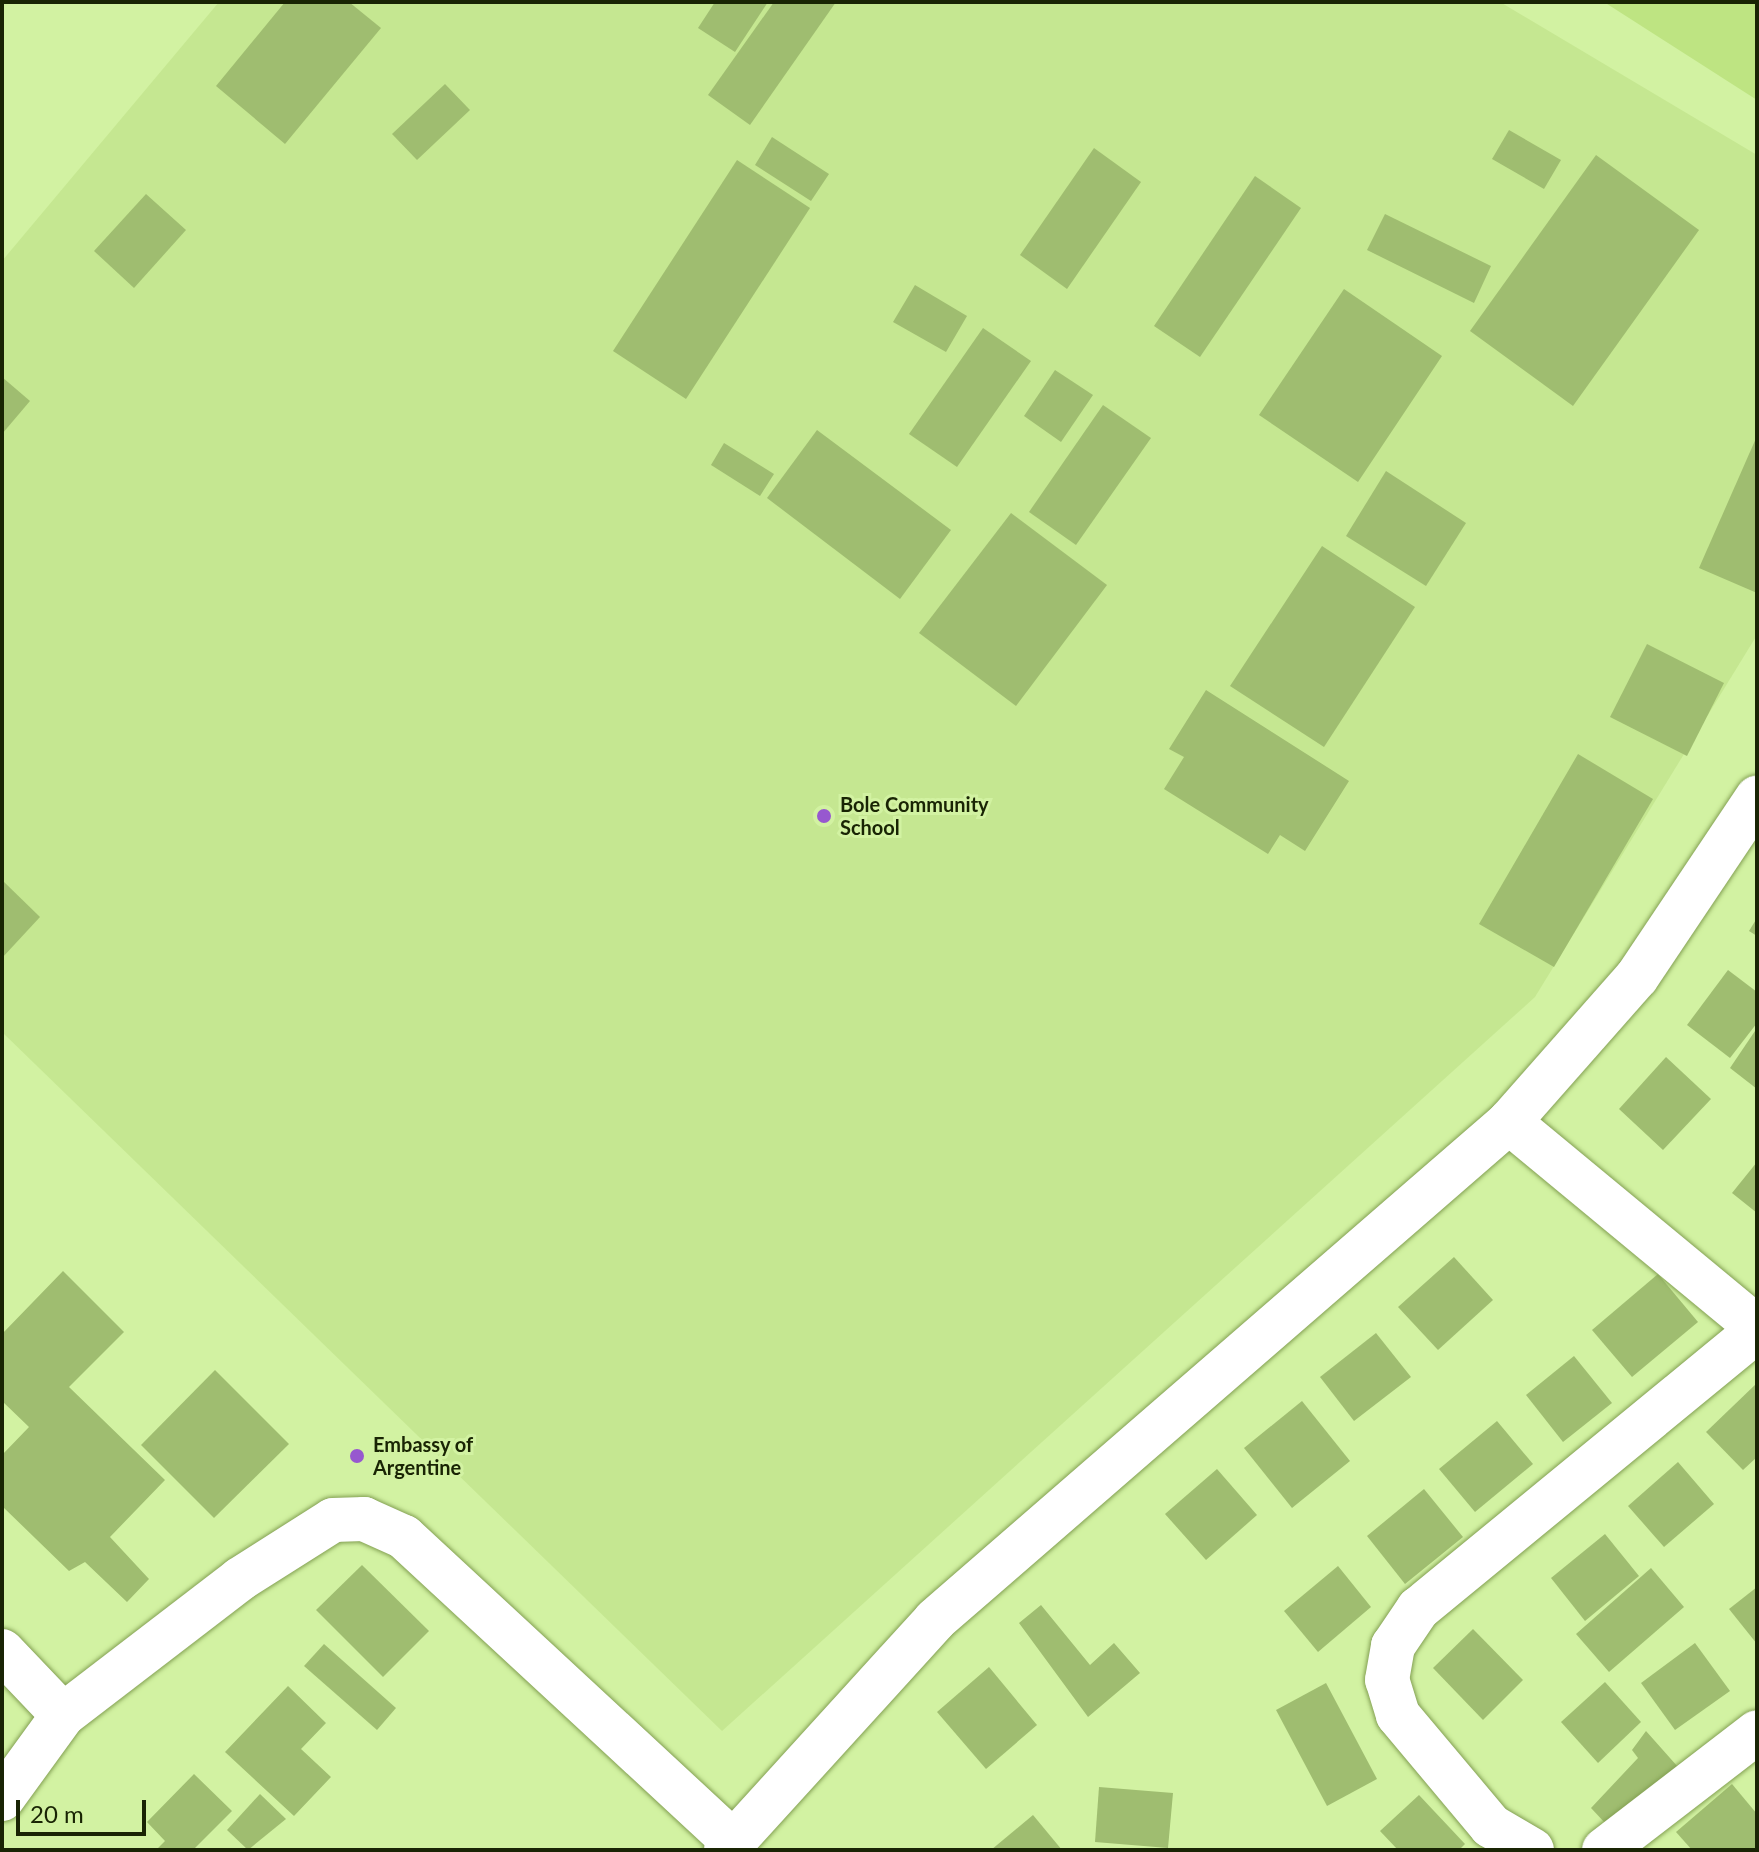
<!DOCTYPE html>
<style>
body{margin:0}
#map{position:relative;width:1759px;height:1852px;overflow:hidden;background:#d2f2a2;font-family:Lato,sans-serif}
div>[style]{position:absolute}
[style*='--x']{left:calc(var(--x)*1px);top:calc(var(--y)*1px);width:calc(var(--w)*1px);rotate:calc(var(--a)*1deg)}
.built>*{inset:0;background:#c5e791}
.green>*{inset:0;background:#bee482}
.building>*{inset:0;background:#9fbd70}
.roads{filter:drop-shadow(0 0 2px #83a053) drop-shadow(0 0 2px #83a053)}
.street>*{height:44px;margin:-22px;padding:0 22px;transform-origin:22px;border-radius:22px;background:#fff}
.secondary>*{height:44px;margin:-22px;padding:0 22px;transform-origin:22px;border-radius:22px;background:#fff}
.dots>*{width:22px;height:22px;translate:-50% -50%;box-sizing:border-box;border:4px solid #d2f2a2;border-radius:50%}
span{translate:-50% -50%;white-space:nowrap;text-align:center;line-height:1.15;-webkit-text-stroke:6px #d2f2a2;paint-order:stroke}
.poi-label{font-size:20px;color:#192404;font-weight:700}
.left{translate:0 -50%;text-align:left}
.frame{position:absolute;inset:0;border:4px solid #192404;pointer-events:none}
.scale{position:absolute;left:16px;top:1800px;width:130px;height:36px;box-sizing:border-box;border:4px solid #192404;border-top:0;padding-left:10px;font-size:24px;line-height:28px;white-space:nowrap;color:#192404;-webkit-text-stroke:6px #d2f2a2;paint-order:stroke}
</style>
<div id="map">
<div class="built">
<div style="clip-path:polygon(219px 2px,1500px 2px,1757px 155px,1757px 635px,1535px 997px,722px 1731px,2px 1032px,2px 261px)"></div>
</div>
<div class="green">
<div style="clip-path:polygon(1604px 2px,1757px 2px,1757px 100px)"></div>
</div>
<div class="building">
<div style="clip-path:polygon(285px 2px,349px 2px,381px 28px,285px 144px,216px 86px)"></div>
<div style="clip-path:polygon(715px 2px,768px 2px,735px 52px,698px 28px)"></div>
<div style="clip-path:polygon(774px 2px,836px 2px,750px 125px,708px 95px)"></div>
<div style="clip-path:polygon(445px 84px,470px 110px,417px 160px,392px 134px)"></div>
<div style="clip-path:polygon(1509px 130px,1561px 160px,1544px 189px,1492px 159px)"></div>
<div style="clip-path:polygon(772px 137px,829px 174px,811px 201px,755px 165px)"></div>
<div style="clip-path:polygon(1094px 148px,1141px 182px,1067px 289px,1020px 255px)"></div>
<div style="clip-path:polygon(1596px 155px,1699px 230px,1573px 406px,1470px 331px)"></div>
<div style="clip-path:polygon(737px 160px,810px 208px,686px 399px,613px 351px)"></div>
<div style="clip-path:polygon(1255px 176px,1301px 208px,1200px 357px,1154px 326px)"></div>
<div style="clip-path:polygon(146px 194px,186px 230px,134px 288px,94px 251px)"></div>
<div style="clip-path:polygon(1385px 214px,1491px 266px,1474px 303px,1367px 250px)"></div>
<div style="clip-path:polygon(915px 285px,967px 316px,946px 352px,893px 322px)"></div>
<div style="clip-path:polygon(1344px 289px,1442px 356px,1358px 482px,1259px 415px)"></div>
<div style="clip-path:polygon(983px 328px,1031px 361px,957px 467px,909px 434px)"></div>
<div style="clip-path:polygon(1055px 370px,1093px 395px,1061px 442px,1024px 416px)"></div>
<div style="clip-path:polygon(2px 377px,30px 401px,2px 434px)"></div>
<div style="clip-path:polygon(1103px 405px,1151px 438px,1076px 545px,1029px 512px)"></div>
<div style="clip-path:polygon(817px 430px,951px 530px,900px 599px,767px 498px)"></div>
<div style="clip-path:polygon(1757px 436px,1757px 593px,1699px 568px)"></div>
<div style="clip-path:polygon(724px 443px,774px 474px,760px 496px,711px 465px)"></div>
<div style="clip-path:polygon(1386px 471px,1466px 523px,1426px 586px,1346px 536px)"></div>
<div style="clip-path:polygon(1011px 513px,1107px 585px,1016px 706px,919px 633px)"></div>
<div style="clip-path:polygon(1322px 546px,1415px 607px,1324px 747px,1230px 686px)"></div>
<div style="clip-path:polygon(1647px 644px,1724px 683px,1687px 756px,1610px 717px)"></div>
<div style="clip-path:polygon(1206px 690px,1349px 781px,1305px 851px,1280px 835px,1268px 854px,1164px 789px,1184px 757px,1169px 749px)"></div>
<div style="clip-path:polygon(1578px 754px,1653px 799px,1554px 967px,1479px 924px)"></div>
<div style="clip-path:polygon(2px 880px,40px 917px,2px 958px)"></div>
<div style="clip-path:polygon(1757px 918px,1757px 936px,1749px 931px)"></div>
<div style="clip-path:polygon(1728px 970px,1757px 992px,1757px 1023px,1730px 1058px,1687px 1025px)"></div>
<div style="clip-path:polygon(1757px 1028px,1757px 1089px,1730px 1068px)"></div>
<div style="clip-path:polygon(1666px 1057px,1711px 1099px,1663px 1150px,1619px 1109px)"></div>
<div style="clip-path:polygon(1757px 1162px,1757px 1213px,1732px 1193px)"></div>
<div style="clip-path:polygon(1454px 1257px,1493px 1300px,1438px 1350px,1398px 1307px)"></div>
<div style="clip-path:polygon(63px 1271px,124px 1332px,69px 1387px,165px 1480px,110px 1537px,149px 1579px,127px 1602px,85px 1562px,69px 1571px,2px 1506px,2px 1455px,29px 1427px,2px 1401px,2px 1334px)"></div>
<div style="clip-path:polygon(1658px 1274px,1698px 1322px,1632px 1377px,1592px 1330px)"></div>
<div style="clip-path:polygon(1376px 1333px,1411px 1377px,1354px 1421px,1320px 1377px)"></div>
<div style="clip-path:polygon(1574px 1356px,1612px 1403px,1563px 1442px,1526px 1395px)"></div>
<div style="clip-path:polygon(215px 1370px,289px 1444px,214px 1518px,141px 1445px)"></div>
<div style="clip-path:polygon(1757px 1383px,1757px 1457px,1743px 1470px,1706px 1432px)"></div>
<div style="clip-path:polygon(1302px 1401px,1350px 1461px,1292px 1508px,1244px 1448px)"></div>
<div style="clip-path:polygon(1497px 1421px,1533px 1464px,1475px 1512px,1439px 1469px)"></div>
<div style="clip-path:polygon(1678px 1462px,1714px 1504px,1664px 1547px,1628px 1506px)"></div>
<div style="clip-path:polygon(1217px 1469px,1257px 1515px,1206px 1560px,1165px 1514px)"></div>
<div style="clip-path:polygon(1424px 1489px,1463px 1537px,1405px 1584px,1367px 1536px)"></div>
<div style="clip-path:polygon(1605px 1534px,1639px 1576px,1585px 1621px,1551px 1578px)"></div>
<div style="clip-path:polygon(362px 1565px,429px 1631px,383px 1677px,316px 1610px)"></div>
<div style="clip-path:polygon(1338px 1566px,1371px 1607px,1318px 1652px,1284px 1611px)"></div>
<div style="clip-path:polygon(1651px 1568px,1684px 1607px,1609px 1672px,1576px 1634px)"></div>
<div style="clip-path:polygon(1757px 1587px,1757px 1644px,1729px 1609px)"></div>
<div style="clip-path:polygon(1041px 1605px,1090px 1665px,1114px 1643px,1140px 1673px,1088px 1717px,1019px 1623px)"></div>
<div style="clip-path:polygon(1473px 1629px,1523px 1680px,1483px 1720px,1433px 1668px)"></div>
<div style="clip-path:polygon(1695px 1643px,1730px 1691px,1675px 1730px,1641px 1683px)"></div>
<div style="clip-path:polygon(324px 1644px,396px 1708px,377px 1730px,304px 1666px)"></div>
<div style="clip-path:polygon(989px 1667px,1037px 1725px,986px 1769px,937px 1712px)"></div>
<div style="clip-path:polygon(1605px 1682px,1641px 1722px,1598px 1763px,1561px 1722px)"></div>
<div style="clip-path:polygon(1326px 1683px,1377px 1779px,1327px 1806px,1276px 1710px)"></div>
<div style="clip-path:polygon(288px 1686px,326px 1723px,301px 1749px,331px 1777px,294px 1816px,225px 1752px)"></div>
<div style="clip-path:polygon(1646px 1731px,1678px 1767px,1606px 1824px,1591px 1808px,1638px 1758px,1632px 1750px)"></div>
<div style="clip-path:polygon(194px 1774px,232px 1811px,193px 1850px,156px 1850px,165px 1841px,147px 1822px)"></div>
<div style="clip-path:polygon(1732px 1784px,1757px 1814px,1757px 1850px,1692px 1850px,1676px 1832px)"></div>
<div style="clip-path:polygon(1099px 1787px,1173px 1793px,1168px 1848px,1095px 1842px)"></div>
<div style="clip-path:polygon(260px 1794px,286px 1819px,248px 1850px,227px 1830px)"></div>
<div style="clip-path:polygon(1419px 1795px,1465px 1844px,1459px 1850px,1398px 1850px,1380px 1831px)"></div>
<div style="clip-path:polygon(1033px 1815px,1062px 1850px,991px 1850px)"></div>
</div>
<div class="roads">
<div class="street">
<div style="--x:1509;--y:1122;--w:322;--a:39.6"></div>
<div style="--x:2;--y:1651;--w:88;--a:46.4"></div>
<div style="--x:2;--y:1799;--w:104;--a:-54"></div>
<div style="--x:63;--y:1715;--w:223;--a:-37.5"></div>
<div style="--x:240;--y:1579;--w:110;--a:-32.4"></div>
<div style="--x:333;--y:1520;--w:31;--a:-2"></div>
<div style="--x:364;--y:1519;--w:44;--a:24.2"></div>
<div style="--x:404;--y:1537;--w:449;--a:42.8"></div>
<div style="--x:1532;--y:1850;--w:48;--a:-149.7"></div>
<div style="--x:1491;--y:1826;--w:145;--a:-130"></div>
<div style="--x:1398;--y:1715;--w:37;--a:-107"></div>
<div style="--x:1387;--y:1680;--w:35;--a:-80"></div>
<div style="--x:1393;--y:1646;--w:45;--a:-56"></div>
<div style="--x:1418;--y:1609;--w:438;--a:-39.4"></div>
<div style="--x:1604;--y:1850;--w:193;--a:-37.6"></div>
</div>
<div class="secondary">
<div style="--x:726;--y:1850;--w:311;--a:-47.7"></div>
<div style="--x:935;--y:1620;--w:760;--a:-40.94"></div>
<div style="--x:1509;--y:1122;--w:193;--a:-48.6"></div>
<div style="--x:1637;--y:977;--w:216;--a:-56.2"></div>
</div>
</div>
<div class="dots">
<div style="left:824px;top:816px;background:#9758cf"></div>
<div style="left:357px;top:1456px;background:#9758cf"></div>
</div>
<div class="poi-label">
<span class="left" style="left:840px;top:816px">Bole Community<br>School</span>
<span class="left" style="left:373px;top:1456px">Embassy of<br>Argentine</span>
</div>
<div class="frame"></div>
<div class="scale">20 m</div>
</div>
